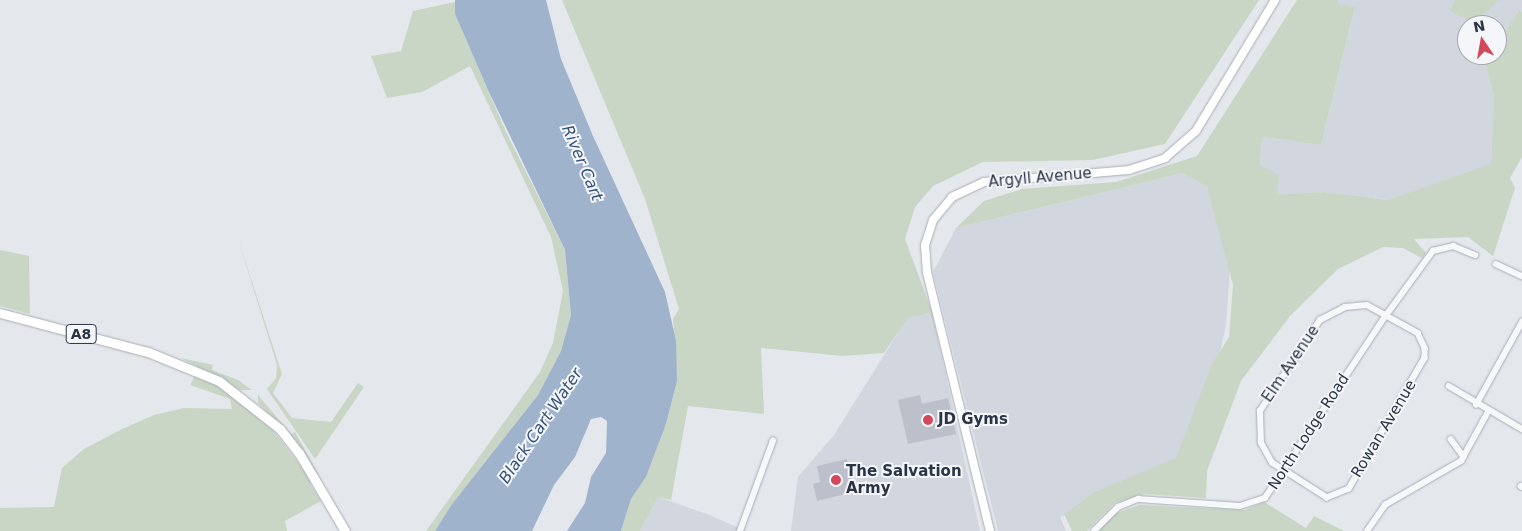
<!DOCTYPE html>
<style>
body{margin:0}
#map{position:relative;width:1522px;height:531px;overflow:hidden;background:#e4e7ec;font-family:"DejaVu Sans",sans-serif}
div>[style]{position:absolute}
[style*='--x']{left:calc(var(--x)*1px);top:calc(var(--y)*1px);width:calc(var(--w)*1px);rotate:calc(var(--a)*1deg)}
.built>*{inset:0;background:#d2d6de}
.green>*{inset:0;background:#c9d6c5}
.water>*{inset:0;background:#9fb4cc}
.building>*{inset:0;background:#bbc0ca}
.roads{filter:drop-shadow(0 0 1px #a9aeb7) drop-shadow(0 0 1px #a9aeb7)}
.street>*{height:5.5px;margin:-2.75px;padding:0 2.75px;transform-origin:2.75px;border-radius:2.75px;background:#f7f8fa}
.secondary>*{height:8px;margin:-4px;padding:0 4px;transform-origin:4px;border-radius:4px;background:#fff}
.primary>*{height:9px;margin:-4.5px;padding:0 4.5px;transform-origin:4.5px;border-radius:4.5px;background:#fff}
.dots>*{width:14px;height:14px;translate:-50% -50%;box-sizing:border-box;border:2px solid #f4f6f9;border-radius:50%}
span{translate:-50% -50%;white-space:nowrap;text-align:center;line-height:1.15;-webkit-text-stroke:4px #f4f6f9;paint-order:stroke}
.shield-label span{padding:1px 4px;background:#f4f6f9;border:1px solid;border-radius:4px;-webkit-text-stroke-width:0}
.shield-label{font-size:14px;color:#2b3445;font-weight:700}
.street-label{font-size:15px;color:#2b3445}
.poi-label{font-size:15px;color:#2b3445;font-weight:700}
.left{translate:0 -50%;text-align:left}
.water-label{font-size:16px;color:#34527a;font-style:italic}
.north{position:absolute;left:1457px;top:15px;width:50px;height:50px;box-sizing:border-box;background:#f4f6f9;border:1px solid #a4a8b1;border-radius:50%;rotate:348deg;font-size:14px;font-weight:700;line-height:20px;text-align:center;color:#2b3445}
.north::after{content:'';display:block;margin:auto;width:18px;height:22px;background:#d1495b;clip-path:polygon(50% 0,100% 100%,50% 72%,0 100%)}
</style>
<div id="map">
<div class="built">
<div style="clip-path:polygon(1337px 0,1522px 0,1522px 12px,1519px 10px,1497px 44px,1497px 25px,1467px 25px,1467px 55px,1490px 55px,1485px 63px,1494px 97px,1491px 165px,1388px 200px,1325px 192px,1276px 194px,1260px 165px,1262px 137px,1321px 145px,1355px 8px,1338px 5px)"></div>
<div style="clip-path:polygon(1183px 173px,1207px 187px,1230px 269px,1226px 325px,1218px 362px,1180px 465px,1060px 517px,1066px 531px,998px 531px,933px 272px,956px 228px)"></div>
<div style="clip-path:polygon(932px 312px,980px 531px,791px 531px,798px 477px,834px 435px,908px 317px)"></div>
<div style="clip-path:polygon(658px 497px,707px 514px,746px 531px,640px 531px)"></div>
</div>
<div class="green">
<div style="clip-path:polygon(562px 0,1259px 0,1165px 144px,1093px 160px,983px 162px,933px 186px,915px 207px,905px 239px,932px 312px,908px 318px,884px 353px,842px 356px,761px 348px,764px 414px,688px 406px,671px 500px,658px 497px,640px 531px,621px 531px,631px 499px,646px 477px,666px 424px,677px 381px,673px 319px,679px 309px,645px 199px)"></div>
<div style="clip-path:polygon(1297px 0,1337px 0,1339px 5px,1355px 7px,1321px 145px,1262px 137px,1260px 165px,1279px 175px,1277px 194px,1325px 192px,1388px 200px,1491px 164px,1494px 97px,1485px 63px,1490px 55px,1497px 55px,1497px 44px,1519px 10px,1522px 12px,1522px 157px,1510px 178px,1515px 188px,1493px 256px,1468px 237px,1414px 239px,1426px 253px,1422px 258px,1403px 248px,1383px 247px,1338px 269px,1290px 316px,1241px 381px,1207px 471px,1206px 498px,1145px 494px,1115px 503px,1087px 531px,1072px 531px,1064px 514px,1095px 492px,1176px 458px,1211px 366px,1229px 337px,1233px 285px,1207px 187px,1183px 173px,956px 228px,984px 201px,1022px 189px,1116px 182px,1197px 156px)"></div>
<div style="clip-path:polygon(1455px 0,1499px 0,1475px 23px,1450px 11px)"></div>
<div style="clip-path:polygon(455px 2px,455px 14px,506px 132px,565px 250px,571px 315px,561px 351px,538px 395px,452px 504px,435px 531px,426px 531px,540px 372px,553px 343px,563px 291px,551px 237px,470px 66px,422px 92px,387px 98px,371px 56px,401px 51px,413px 11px)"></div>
<div style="clip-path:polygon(238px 239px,282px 374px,273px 393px,292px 418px,331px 422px,358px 383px,364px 387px,315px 459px,267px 389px,276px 378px,277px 365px)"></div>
<div style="clip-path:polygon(0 250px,29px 256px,30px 314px,0 306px)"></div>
<div style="clip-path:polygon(181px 358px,213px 365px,212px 370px,238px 380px,252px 390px,240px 390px)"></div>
<div style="clip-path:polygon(196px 374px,220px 387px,269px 425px,313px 482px,310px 484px,321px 501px,285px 521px,287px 531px,0 531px,0 508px,54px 507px,62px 468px,84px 449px,120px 430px,154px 415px,184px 408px,232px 409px,230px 399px,190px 385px)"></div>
<div style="clip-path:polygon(258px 395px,291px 434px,295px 432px,320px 477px,290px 435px,258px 403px)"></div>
<div style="clip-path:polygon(1264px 502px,1306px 528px,1314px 516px,1344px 531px,1097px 531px,1116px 513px,1139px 505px,1245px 510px)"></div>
</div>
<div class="water">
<div style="clip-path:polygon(455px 0,546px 0,561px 59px,593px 136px,665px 292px,676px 341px,677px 381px,666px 424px,646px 477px,631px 499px,621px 531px,567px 531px,585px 503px,591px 477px,606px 453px,607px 421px,601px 417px,591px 419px,575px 457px,554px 485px,532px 531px,435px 531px,452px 504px,538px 395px,561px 351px,571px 315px,565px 250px,488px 90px,455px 14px)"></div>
</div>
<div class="building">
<div style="clip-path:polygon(920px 395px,922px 404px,948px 398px,956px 434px,908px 444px,898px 400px)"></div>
<div style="clip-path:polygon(847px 459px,854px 492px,817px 501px,813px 484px,820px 482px,817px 466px)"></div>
</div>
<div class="roads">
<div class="street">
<div style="--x:1496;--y:264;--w:29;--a:25"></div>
<div style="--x:1367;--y:305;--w:58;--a:28.8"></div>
<div style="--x:1418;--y:333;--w:17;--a:65"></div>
<div style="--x:1425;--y:348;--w:10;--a:90"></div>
<div style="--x:1425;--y:358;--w:151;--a:120.1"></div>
<div style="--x:1349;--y:489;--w:24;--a:158"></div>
<div style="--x:1327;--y:498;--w:65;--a:-147.5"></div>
<div style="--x:1272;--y:463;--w:23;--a:-119"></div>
<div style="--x:1261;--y:443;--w:32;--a:-92"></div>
<div style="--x:1260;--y:411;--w:109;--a:-56.6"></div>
<div style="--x:1320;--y:320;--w:28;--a:-27"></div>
<div style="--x:1345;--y:307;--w:22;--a:-5"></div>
<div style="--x:1449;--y:386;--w:85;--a:30.5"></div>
<div style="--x:1476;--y:405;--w:95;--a:-61"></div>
<div style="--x:1451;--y:439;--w:22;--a:54"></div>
<div style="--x:1521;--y:486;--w:1;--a:45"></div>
<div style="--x:740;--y:531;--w:96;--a:-69.9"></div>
<div style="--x:1094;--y:531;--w:34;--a:-45"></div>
<div style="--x:1118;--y:507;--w:22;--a:-22"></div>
<div style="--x:1138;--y:499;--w:102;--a:3.9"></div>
<div style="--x:1240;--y:506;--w:26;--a:-18"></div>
<div style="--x:1265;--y:498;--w:221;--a:-56.5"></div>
<div style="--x:1387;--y:314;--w:78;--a:-53.9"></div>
<div style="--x:1433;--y:251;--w:21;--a:-14"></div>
<div style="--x:1453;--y:246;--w:24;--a:22"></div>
<div style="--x:1367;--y:531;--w:32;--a:-55"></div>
<div style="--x:1385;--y:505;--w:88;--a:-30.1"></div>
<div style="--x:1461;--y:461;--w:56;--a:-61.1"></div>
</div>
<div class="secondary">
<div style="--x:990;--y:531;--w:266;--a:-103.7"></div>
<div style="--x:927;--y:273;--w:28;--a:-94"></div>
<div style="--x:925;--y:245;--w:26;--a:-72"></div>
<div style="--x:933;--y:220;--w:30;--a:-50"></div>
<div style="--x:952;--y:197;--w:35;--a:-25"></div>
<div style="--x:984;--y:182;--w:145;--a:-4.7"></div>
<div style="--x:1129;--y:170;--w:38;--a:-18"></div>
<div style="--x:1165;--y:158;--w:41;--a:-41.1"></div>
<div style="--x:1196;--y:131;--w:153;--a:-58.9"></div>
</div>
<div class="primary">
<div style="--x:0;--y:313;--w:153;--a:14.8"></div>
<div style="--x:148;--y:352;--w:77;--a:22.2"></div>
<div style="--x:219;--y:381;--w:78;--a:38.2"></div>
<div style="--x:280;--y:429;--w:31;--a:52"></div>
<div style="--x:299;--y:453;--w:91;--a:59.5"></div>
</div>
</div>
<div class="dots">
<div style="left:928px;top:420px;background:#d1495b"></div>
<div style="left:836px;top:480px;background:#d1495b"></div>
</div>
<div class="shield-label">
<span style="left:81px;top:334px">A8</span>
</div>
<div class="street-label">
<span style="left:1040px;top:178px;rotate:-5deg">Argyll Avenue</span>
<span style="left:1291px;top:364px;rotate:-56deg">Elm Avenue</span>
<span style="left:1384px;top:429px;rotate:-59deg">Rowan Avenue</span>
<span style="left:1309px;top:432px;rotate:-57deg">North Lodge Road</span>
</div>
<div class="poi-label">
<span class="left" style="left:938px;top:420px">JD Gyms</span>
<span class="left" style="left:846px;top:480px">The Salvation<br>Army</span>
</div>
<div class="water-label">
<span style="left:582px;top:163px;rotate:67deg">River Cart</span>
<span style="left:541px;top:426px;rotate:-56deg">Black Cart Water</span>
</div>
<div class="north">N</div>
</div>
